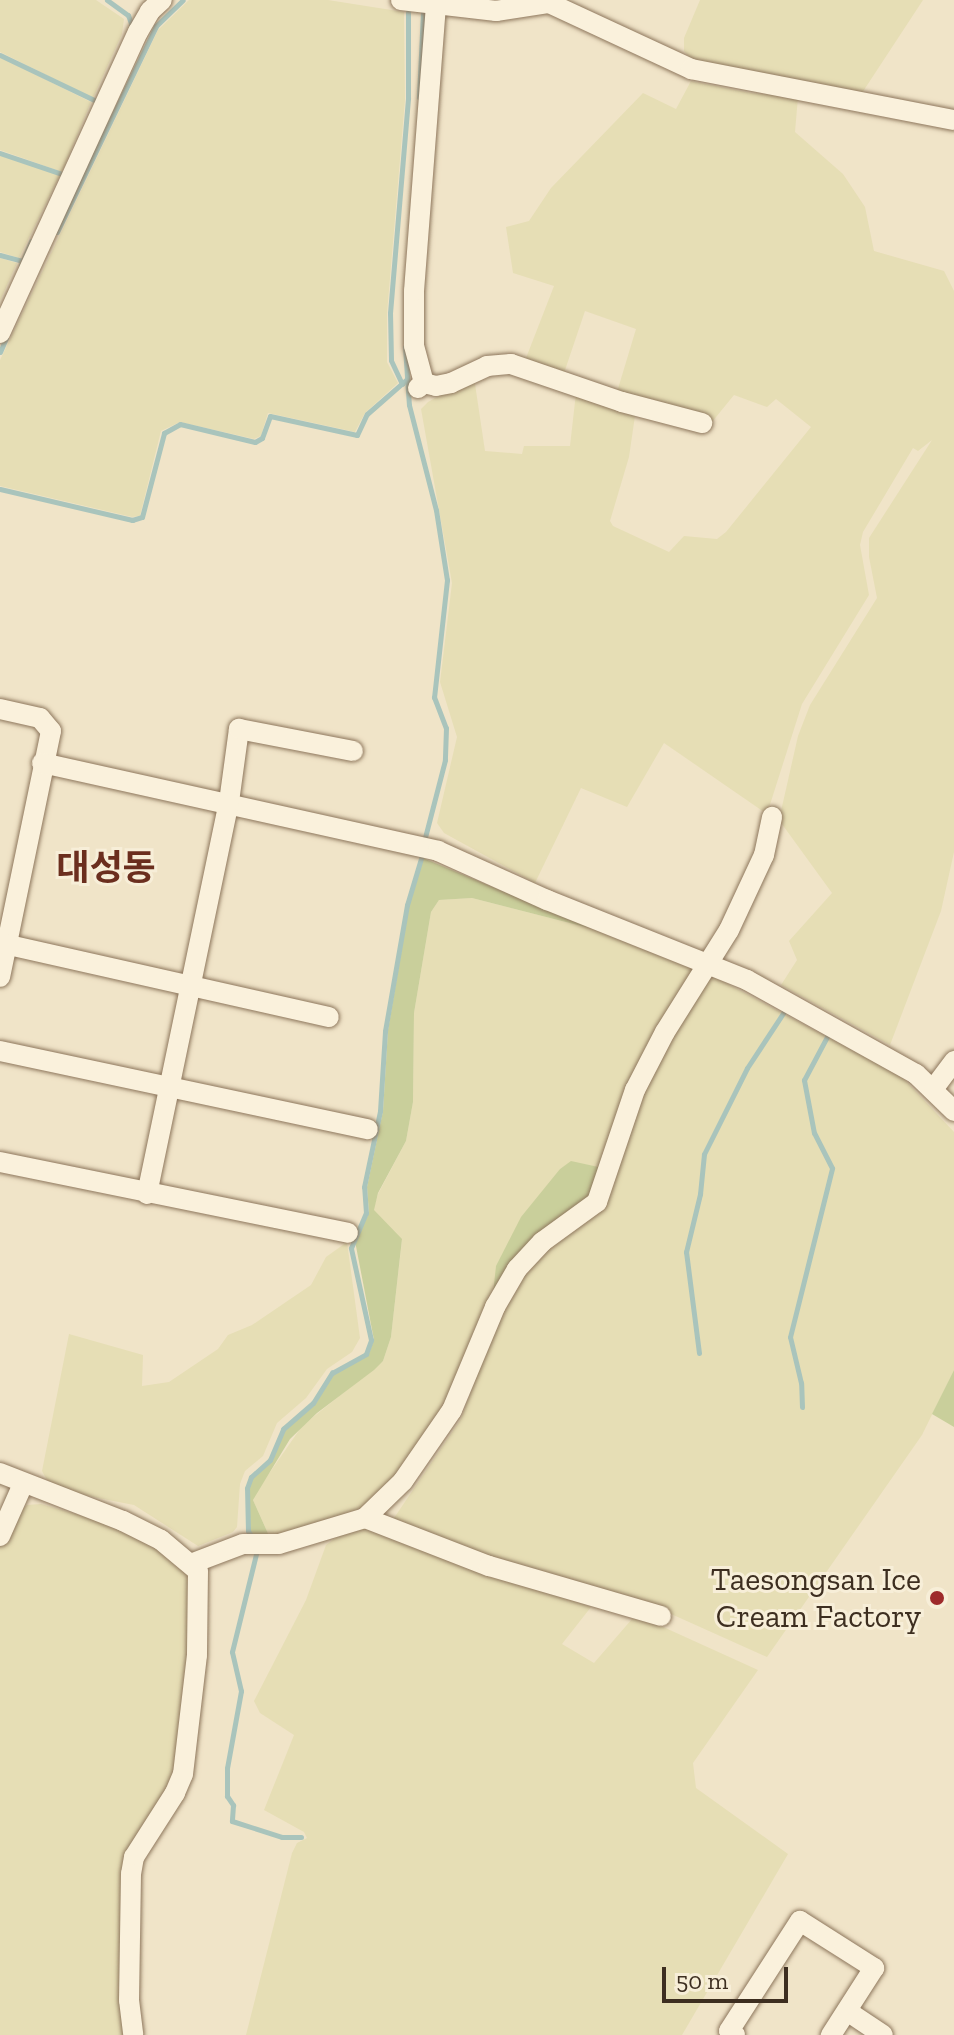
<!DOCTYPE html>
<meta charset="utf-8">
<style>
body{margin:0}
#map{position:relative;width:954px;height:2035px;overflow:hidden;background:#f0e4c8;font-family:"Zilla Slab","Noto Sans KR",serif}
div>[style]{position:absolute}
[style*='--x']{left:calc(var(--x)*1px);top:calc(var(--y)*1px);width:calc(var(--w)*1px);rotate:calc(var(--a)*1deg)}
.farmland>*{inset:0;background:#e6deb5}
.green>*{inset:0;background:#c9cf9b}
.stream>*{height:5px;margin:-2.5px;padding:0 2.5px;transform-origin:2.5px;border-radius:2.5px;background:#a9c4bc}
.roads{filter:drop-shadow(0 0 2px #8d765c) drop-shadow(0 0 2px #8d765c)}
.minor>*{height:20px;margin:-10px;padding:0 10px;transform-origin:10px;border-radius:10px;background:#faf1dc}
.dots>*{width:22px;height:22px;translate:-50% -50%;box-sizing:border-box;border:4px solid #f7eed8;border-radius:50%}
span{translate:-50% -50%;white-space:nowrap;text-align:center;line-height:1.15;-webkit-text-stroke:6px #f7eed8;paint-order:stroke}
.poi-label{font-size:32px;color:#3d2e20}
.right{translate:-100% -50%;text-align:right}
.quarter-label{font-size:36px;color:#6b2e1e;font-weight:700}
.scale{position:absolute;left:662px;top:1967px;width:126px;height:36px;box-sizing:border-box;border:4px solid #3d2e20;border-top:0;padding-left:10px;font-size:24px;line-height:28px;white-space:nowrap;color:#3d2e20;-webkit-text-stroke:6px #f7eed8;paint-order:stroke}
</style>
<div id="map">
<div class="farmland">
<div style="clip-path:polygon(0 0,96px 0,124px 19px,122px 34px,93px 98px,0 52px)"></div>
<div style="clip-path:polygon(189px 0,328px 0,404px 12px,405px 100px,387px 314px,387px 362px,398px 383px,365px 413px,355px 432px,268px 413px,261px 436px,254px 439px,180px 422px,161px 431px,140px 516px,132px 517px,0 486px,0 360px,158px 30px)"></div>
<div style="clip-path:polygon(700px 0,923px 0,862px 93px,691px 59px,684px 51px,684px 38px)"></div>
<div style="clip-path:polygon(0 57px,91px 102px,62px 172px,0 150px)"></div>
<div style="clip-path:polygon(691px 81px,751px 93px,798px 97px,795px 132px,843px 174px,865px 207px,874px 251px,944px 271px,954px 291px,954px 852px,941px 911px,890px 1045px,781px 985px,797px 960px,789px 941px,832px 893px,779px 820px,798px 736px,810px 705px,877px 598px,869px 557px,869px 538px,932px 440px,918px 451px,913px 448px,863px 532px,860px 545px,869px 595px,802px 704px,767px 814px,664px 743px,627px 807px,581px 788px,535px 883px,444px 833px,437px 823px,457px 737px,440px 682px,452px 583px,421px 409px,428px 402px,470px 379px,475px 384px,485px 451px,522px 454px,524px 446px,570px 446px,576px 393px,636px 409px,629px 457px,610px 521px,613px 526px,669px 552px,684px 536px,717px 539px,726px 532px,811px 427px,776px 399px,767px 407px,734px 395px,712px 422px,617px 392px,636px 329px,585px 311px,563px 376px,526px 358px,554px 286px,513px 273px,506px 227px,529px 221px,551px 188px,643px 93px,676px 109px)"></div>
<div style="clip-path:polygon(0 155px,60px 175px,19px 258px,0 252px)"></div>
<div style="clip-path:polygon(0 258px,17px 263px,0 301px)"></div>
<div style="clip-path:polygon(472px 898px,593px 929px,695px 970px,603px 1168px,571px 1162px,560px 1169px,492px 1303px,472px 1356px,400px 1480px,362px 1514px,270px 1538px,253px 1500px,257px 1491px,302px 1426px,383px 1361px,391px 1337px,402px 1240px,373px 1210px,378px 1194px,406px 1141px,413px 1102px,414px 1013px,431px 912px,439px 900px)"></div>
<div style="clip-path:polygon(709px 974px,902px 1077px,954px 1132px,954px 1370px,922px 1435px,767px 1657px,660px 1609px,490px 1560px,394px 1518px,461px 1419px,509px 1288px,575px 1221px,640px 1090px)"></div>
<div style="clip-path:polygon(347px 1242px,360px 1338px,352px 1352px,327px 1369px,306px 1398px,277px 1423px,263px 1456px,245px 1471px,240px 1484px,237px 1527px,233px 1532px,198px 1546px,134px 1505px,62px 1491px,47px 1480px,42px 1471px,69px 1334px,143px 1355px,142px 1386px,169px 1382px,218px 1349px,228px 1335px,252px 1325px,311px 1285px,326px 1257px)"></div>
<div style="clip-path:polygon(41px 1504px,121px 1527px,158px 1547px,187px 1570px,193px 1582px,177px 1773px,139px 1837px,130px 2035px,0 2035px,0 1547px,17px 1513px,27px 1505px)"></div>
<div style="clip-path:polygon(365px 1526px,591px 1607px,562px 1644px,594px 1663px,632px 1619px,650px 1621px,758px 1670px,693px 1763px,696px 1788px,788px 1854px,682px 2035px,246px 2035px,292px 1853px,297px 1843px,307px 1838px,304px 1832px,264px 1810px,294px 1735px,260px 1713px,254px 1701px,306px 1600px,326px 1545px,345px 1531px)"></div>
</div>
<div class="green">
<div style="clip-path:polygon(423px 858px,593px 929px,472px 898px,439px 900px,431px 912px,414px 1013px,413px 1102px,406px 1141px,378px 1193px,374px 1210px,402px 1239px,391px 1337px,383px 1361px,374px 1370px,317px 1413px,290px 1439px,253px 1500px,270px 1538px,257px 1541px,249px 1530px,249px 1488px,253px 1478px,272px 1461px,285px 1430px,315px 1405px,333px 1375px,368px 1356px,374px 1340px,355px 1241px,369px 1213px,367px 1187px,383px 1111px,388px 1030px,409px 906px)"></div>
<div style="clip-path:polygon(571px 1161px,603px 1168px,594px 1199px,492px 1303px,496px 1266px,521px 1217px,560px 1169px)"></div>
<div style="clip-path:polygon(954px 1370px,954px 1427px,932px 1414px)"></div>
</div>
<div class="stream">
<div style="--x:107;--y:0;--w:26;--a:36"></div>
<div style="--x:128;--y:15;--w:12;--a:70"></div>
<div style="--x:0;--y:55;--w:109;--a:25.6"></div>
<div style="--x:419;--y:97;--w:86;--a:-87.3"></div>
<div style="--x:0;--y:153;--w:69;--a:18.7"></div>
<div style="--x:57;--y:232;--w:229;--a:-64.3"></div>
<div style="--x:156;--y:26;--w:37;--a:-44"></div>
<div style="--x:0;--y:255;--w:23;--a:15"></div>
<div style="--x:21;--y:265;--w:26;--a:-67"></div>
<div style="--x:405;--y:347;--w:58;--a:86.1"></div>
<div style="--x:409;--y:405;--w:108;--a:75.6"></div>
<div style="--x:436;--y:510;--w:71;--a:81.1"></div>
<div style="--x:447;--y:580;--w:118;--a:96.3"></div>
<div style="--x:434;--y:697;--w:33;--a:69"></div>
<div style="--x:446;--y:728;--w:32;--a:92"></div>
<div style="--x:445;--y:760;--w:84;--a:104.5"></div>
<div style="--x:0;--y:352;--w:15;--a:-67"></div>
<div style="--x:402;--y:384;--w:26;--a:-115"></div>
<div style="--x:391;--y:360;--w:47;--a:-91.2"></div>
<div style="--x:390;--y:313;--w:216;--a:-85.2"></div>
<div style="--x:408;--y:98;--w:86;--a:-90"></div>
<div style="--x:0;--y:489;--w:136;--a:13.2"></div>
<div style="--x:132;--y:520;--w:10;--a:-17"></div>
<div style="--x:142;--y:517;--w:87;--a:-75.3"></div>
<div style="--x:164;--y:433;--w:18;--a:-29"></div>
<div style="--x:180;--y:424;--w:77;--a:13.5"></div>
<div style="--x:255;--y:442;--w:8;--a:-30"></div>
<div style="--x:262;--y:438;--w:23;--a:-70"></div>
<div style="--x:270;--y:416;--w:89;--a:12.3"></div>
<div style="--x:357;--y:435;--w:23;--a:-65"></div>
<div style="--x:367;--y:414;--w:53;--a:-41.2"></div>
<div style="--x:699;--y:1353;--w:102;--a:-97.3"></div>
<div style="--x:686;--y:1252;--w:60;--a:-76.4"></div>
<div style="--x:700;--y:1194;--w:40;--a:-84.3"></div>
<div style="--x:704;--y:1154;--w:96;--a:-63.4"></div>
<div style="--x:747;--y:1068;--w:73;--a:-56.7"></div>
<div style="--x:802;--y:1407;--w:24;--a:-92"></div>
<div style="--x:801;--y:1383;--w:47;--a:-103.4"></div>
<div style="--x:790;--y:1337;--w:174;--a:-76"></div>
<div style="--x:832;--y:1168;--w:39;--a:-117"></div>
<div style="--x:814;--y:1133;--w:54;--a:-100.7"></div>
<div style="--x:804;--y:1080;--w:55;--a:-62"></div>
<div style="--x:252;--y:1537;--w:7;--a:-124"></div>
<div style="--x:248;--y:1531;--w:43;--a:-91.3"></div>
<div style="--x:247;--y:1488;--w:12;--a:-70"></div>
<div style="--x:251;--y:1477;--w:25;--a:-42"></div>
<div style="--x:270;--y:1460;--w:34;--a:-67"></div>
<div style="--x:283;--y:1429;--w:40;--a:-41"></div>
<div style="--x:313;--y:1403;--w:36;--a:-58"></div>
<div style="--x:332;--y:1373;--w:39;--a:-29"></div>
<div style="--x:366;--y:1354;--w:15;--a:-70"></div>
<div style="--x:371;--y:1340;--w:94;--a:-102.3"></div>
<div style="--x:351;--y:1248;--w:38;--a:-67"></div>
<div style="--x:366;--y:1213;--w:26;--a:-94"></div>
<div style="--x:364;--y:1187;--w:78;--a:-78.1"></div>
<div style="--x:380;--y:1111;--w:80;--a:-86.4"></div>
<div style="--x:385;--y:1031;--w:128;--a:-80.1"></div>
<div style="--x:407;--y:905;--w:52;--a:-73.3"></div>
<div style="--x:257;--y:1550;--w:105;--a:103.8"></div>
<div style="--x:232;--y:1652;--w:40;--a:77"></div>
<div style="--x:241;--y:1691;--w:78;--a:100.3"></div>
<div style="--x:227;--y:1768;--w:28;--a:90"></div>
<div style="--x:227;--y:1796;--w:11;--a:56"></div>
<div style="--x:233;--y:1805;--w:16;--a:94"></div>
<div style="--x:232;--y:1821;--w:52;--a:17.7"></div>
<div style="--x:282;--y:1837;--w:19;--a:0"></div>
</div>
<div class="roads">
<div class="minor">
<div style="--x:401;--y:0;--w:96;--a:6.6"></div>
<div style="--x:496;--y:11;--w:54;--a:-8.6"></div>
<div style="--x:549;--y:3;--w:157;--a:24.9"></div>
<div style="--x:691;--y:69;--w:268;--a:11"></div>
<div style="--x:0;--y:333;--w:331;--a:-65.4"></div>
<div style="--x:138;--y:32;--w:24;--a:-60"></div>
<div style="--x:150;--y:11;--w:16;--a:-43"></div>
<div style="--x:424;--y:383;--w:39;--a:-105"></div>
<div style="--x:414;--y:345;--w:54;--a:-90"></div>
<div style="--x:414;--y:291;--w:288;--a:-85.6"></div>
<div style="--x:418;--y:388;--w:8;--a:-40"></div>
<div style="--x:424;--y:383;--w:12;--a:14"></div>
<div style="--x:436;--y:386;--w:15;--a:-11"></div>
<div style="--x:451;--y:383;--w:40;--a:-25"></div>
<div style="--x:487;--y:366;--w:24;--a:-5"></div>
<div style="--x:511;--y:364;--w:117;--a:18.9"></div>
<div style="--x:622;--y:402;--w:83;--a:14.7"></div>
<div style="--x:0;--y:709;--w:41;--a:12.7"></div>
<div style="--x:40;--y:718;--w:17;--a:50"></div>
<div style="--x:51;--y:731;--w:251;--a:101.7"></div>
<div style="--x:42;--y:763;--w:406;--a:12.5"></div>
<div style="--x:438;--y:851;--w:120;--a:24.2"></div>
<div style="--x:547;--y:900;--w:215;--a:21.8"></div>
<div style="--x:747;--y:980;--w:193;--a:29.1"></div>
<div style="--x:916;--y:1074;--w:53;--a:44.2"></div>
<div style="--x:0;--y:943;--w:337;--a:12.7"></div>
<div style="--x:0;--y:1051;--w:376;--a:12"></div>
<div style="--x:934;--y:1088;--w:34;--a:-53"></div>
<div style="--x:0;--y:1162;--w:355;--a:11.5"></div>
<div style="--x:147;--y:1194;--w:400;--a:-78.2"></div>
<div style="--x:229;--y:802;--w:74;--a:-82.2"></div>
<div style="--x:239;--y:729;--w:116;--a:10.9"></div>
<div style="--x:0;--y:1473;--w:132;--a:21.3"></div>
<div style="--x:123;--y:1521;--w:42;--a:26.6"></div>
<div style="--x:161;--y:1540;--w:48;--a:40"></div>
<div style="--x:198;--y:1571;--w:84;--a:90.7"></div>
<div style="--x:197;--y:1655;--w:120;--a:96.7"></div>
<div style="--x:183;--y:1774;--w:21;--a:113"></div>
<div style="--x:175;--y:1793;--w:76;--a:122.6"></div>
<div style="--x:134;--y:1857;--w:17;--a:100"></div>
<div style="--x:131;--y:1874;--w:126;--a:90.9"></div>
<div style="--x:129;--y:2000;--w:35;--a:83"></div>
<div style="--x:365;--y:1518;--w:53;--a:-44.2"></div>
<div style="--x:403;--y:1481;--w:86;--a:-55.4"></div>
<div style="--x:452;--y:1410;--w:112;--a:-67.3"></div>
<div style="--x:495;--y:1307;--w:44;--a:-59.9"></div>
<div style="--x:517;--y:1269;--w:37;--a:-47"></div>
<div style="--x:542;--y:1242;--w:68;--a:-36"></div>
<div style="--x:597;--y:1202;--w:118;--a:-71.3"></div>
<div style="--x:635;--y:1090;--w:65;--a:-62.7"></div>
<div style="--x:665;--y:1032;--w:120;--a:-57.9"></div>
<div style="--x:729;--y:930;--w:83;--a:-65"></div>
<div style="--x:764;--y:855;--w:39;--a:-78"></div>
<div style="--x:0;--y:1536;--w:57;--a:-66.1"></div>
<div style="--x:193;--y:1563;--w:53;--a:-20.8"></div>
<div style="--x:243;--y:1544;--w:36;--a:0"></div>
<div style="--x:279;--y:1544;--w:90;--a:-16.8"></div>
<div style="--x:365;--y:1518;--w:133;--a:21.2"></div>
<div style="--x:489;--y:1566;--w:179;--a:16.2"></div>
<div style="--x:847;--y:2011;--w:43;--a:33.7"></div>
<div style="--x:735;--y:2035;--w:7;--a:-146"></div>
<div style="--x:729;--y:2031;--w:131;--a:-57.2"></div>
<div style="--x:800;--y:1921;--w:88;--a:32.4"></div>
<div style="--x:874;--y:1968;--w:80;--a:122.7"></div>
</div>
</div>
<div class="dots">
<div style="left:937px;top:1598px;background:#9e2a2b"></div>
</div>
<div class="poi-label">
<span class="right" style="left:921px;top:1598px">Taesongsan Ice<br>Cream Factory</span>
</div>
<div class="quarter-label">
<span style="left:106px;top:868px">대성동</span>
</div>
<div class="scale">50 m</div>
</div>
